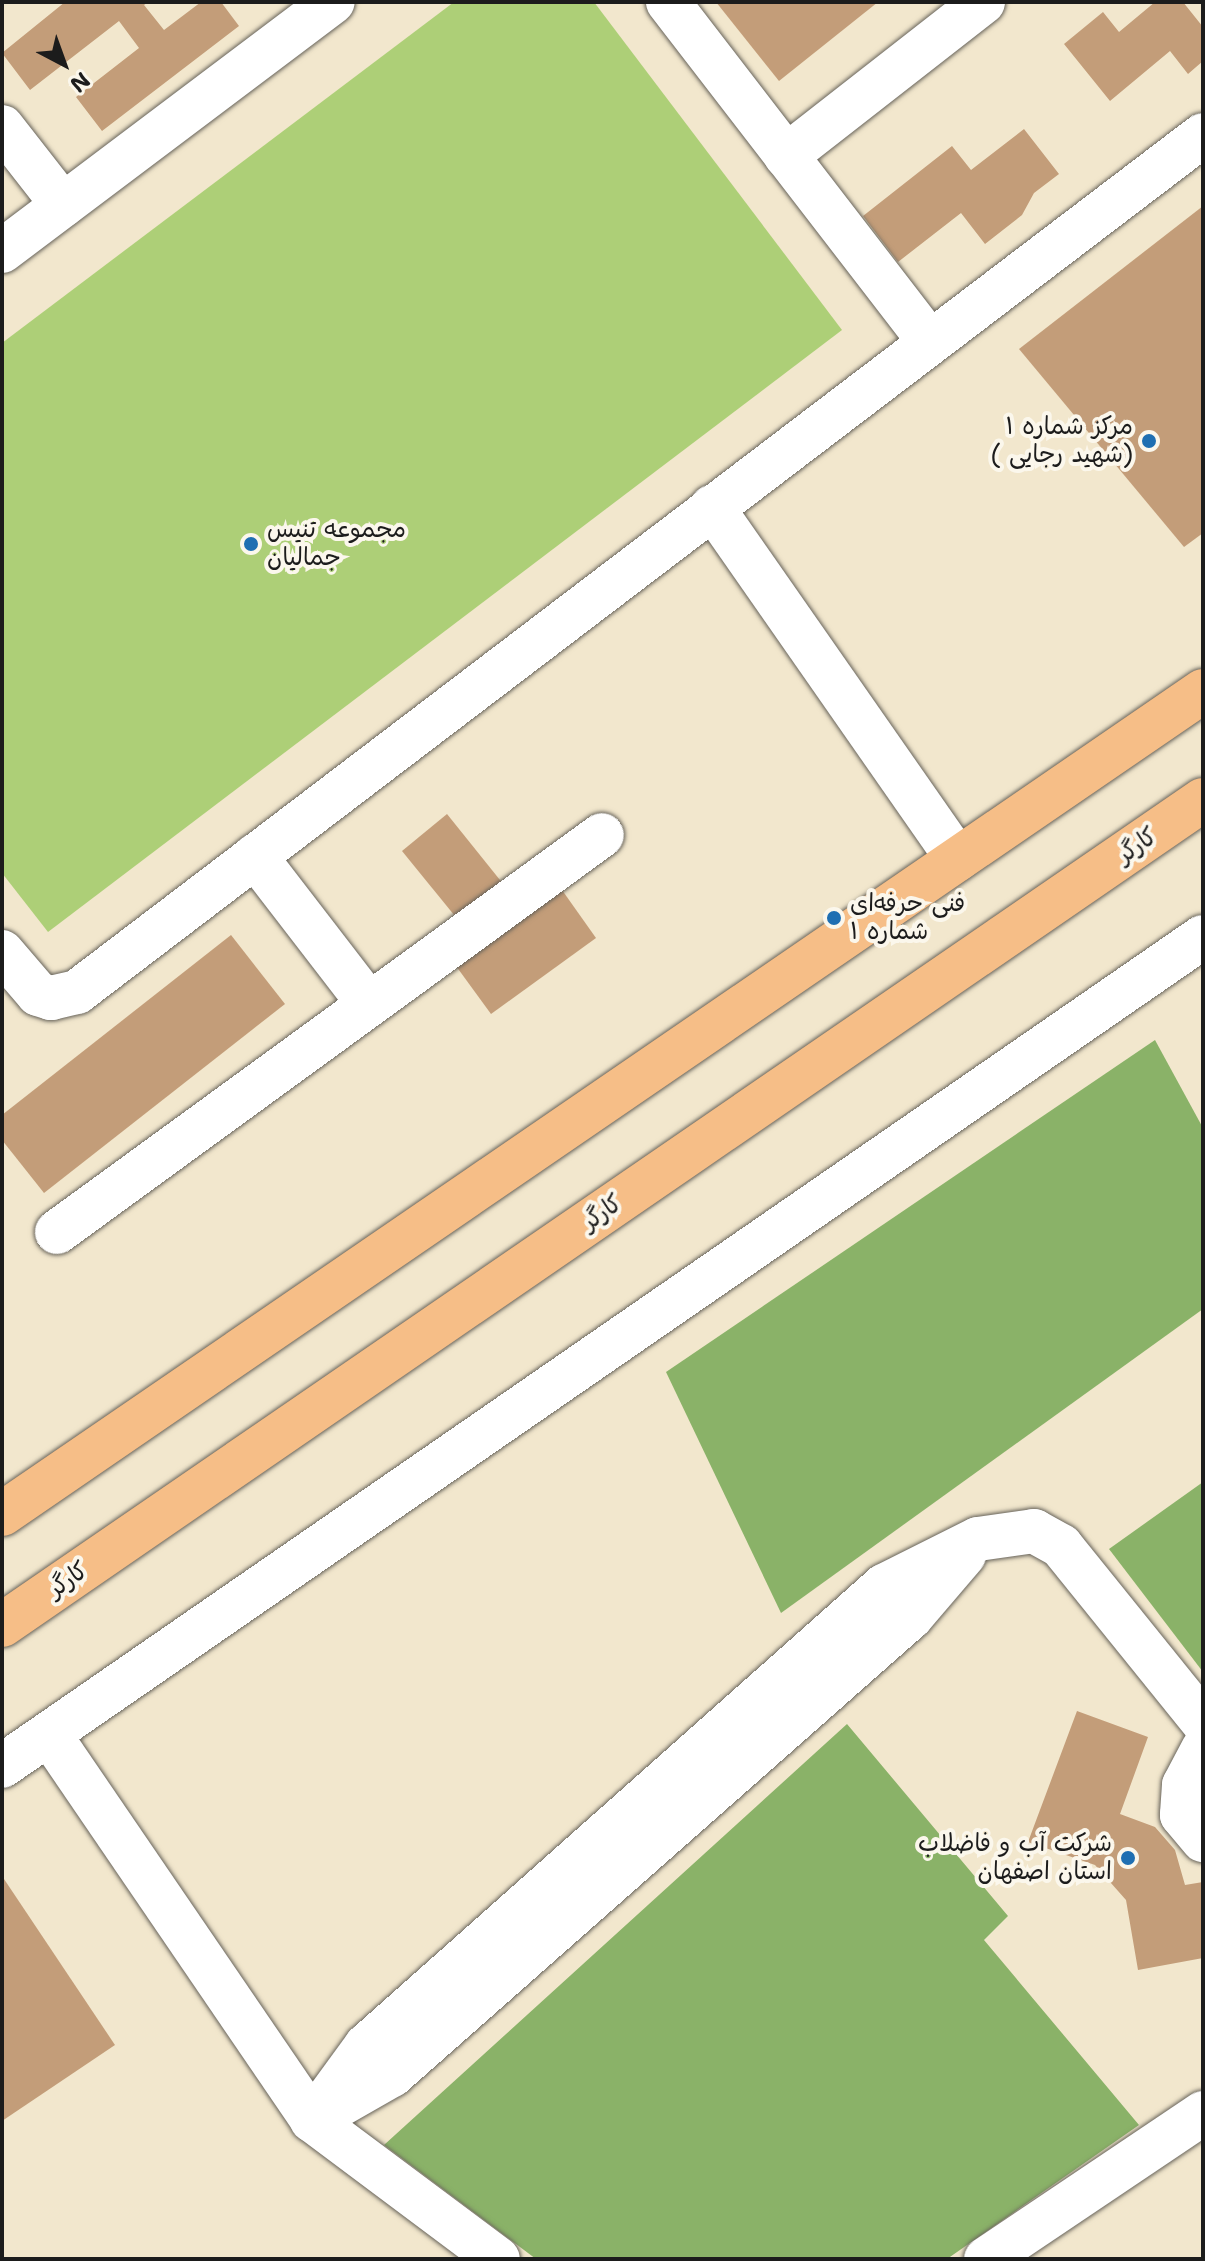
<!DOCTYPE html>
<meta charset="utf-8">
<style>
body{margin:0}
#map{position:relative;width:1205px;height:2261px;overflow:hidden;background:#f2e7cd;font-family:"Shantell Sans","Playpen Sans Arabic",sans-serif}
div>[style]{position:absolute}
[style*='--x']{left:calc(var(--x)*1px);top:calc(var(--y)*1px);width:calc(var(--w)*1px);rotate:calc(var(--a)*1deg)}
.green>*{inset:0;background:#adcf77}
.forest>*{inset:0;background:#8ab268}
.building>*{inset:0;background:#c39d79}
.roads{filter:drop-shadow(0 0 2px #67635a) drop-shadow(0 0 2px #67635a)}
.minor>*{height:44px;margin:-22px;padding:0 22px;transform-origin:22px;border-radius:22px;background:#fff}
.major>*{height:44px;margin:-22px;padding:0 22px;transform-origin:22px;border-radius:22px;background:#f6be87}
.dots>*{width:22px;height:22px;translate:-50% -50%;box-sizing:border-box;border:4px solid #fbf7ec;border-radius:50%}
span{translate:-50% -50%;white-space:nowrap;text-align:center;line-height:1.15;-webkit-text-stroke:8px #fbf7ec;paint-order:stroke}
.poi-label{font-size:24px;color:#1c1c1c}
.right{translate:-100% -50%;text-align:right}
.left{translate:0 -50%;text-align:left}
.street-label{font-size:24px;color:#1c1c1c}
.frame{position:absolute;inset:0;border:4px solid #1c1c1c;pointer-events:none}
.north{position:absolute;left:24px;top:24px;width:80px;height:80px;-webkit-text-stroke:6px #fbf7ec;paint-order:stroke;rotate:139deg;font-size:22px;font-weight:700;line-height:32px;text-align:center;color:#1c1c1c}
.north::after{content:'';display:block;margin:auto;width:28px;height:36px;background:#1c1c1c;clip-path:polygon(50% 0,100% 100%,50% 72%,0 100%)}
</style>
<div id="map">
<div class="green">
<div style="clip-path:polygon(454px 2px,594px 2px,842px 330px,48px 932px,2px 873px,2px 343px)"></div>
</div>
<div class="forest">
<div style="clip-path:polygon(1155px 1040px,1203px 1128px,1203px 1309px,781px 1613px,666px 1372px)"></div>
<div style="clip-path:polygon(1203px 1482px,1203px 1672px,1109px 1549px)"></div>
<div style="clip-path:polygon(847px 1724px,1008px 1916px,984px 1940px,1139px 2125px,947px 2259px,536px 2259px,384px 2145px)"></div>
</div>
<div class="building">
<div style="clip-path:polygon(65px 2px,148px 2px,144px 5px,164px 30px,201px 2px,221px 2px,239px 26px,102px 131px,76px 97px,139px 48px,119px 21px,30px 90px,2px 53px)"></div>
<div style="clip-path:polygon(716px 2px,878px 2px,779px 81px)"></div>
<div style="clip-path:polygon(1155px 2px,1183px 2px,1203px 27px,1203px 61px,1188px 74px,1170px 51px,1110px 101px,1064px 44px,1103px 12px,1119px 32px)"></div>
<div style="clip-path:polygon(1024px 129px,1059px 174px,1034px 193px,1022px 215px,985px 244px,961px 213px,898px 262px,863px 216px,952px 146px,971px 170px)"></div>
<div style="clip-path:polygon(1203px 206px,1203px 533px,1184px 547px,1019px 349px)"></div>
<div style="clip-path:polygon(447px 814px,508px 890px,463px 926px,402px 851px)"></div>
<div style="clip-path:polygon(562px 890px,596px 938px,491px 1014px,456px 966px)"></div>
<div style="clip-path:polygon(231px 935px,285px 1004px,44px 1193px,2px 1140px,2px 1115px)"></div>
<div style="clip-path:polygon(1077px 1711px,1148px 1737px,1120px 1814px,1155px 1827px,1175px 1850px,1185px 1885px,1203px 1882px,1203px 1958px,1138px 1970px,1126px 1900px,1095px 1865px,1028px 1842px)"></div>
<div style="clip-path:polygon(2px 1876px,115px 2045px,2px 2121px)"></div>
</div>
<div class="roads">
<div class="minor">
<div style="--x:668;--y:2;--w:429;--a:52.4"></div>
<div style="--x:2;--y:127;--w:99;--a:52"></div>
<div style="--x:786;--y:156;--w:250;--a:-38"></div>
<div style="--x:2;--y:251;--w:414;--a:-37"></div>
<div style="--x:712;--y:507;--w:429;--a:55.1"></div>
<div style="--x:255;--y:856;--w:187;--a:52.4"></div>
<div style="--x:2;--y:952;--w:55;--a:49.4"></div>
<div style="--x:38;--y:994;--w:14;--a:17"></div>
<div style="--x:51;--y:998;--w:27;--a:-13"></div>
<div style="--x:77;--y:992;--w:1415;--a:-37.27"></div>
<div style="--x:57;--y:1232;--w:674;--a:-36.07"></div>
<div style="--x:49;--y:1734;--w:467;--a:55.7"></div>
<div style="--x:312;--y:2120;--w:232;--a:36.8"></div>
<div style="--x:1203;--y:1749;--w:41;--a:117.8"></div>
<div style="--x:1184;--y:1785;--w:30;--a:94"></div>
<div style="--x:1182;--y:1815;--w:33;--a:50"></div>
<div style="--x:2;--y:1766;--w:1459;--a:-34.62"></div>
<div style="--x:325;--y:2113;--w:77;--a:-29.6"></div>
<div style="--x:392;--y:2075;--w:692;--a:-41.43"></div>
<div style="--x:911;--y:1617;--w:82;--a:-49.5"></div>
<div style="--x:312;--y:2120;--w:92;--a:-53.9"></div>
<div style="--x:366;--y:2046;--w:693;--a:-41.61"></div>
<div style="--x:884;--y:1586;--w:105;--a:-26.6"></div>
<div style="--x:978;--y:1539;--w:57;--a:-8.1"></div>
<div style="--x:1034;--y:1531;--w:31;--a:29"></div>
<div style="--x:1061;--y:1546;--w:226;--a:51.1"></div>
<div style="--x:986;--y:2259;--w:262;--a:-33.9"></div>
</div>
<div class="major">
<div style="--x:2;--y:1514;--w:1456;--a:-34.42"></div>
<div style="--x:2;--y:1625;--w:1457;--a:-34.49"></div>
</div>
</div>
<div class="dots">
<div style="left:1149px;top:441px;background:#1f6fb2"></div>
<div style="left:251px;top:544px;background:#1f6fb2"></div>
<div style="left:834px;top:918px;background:#1f6fb2"></div>
<div style="left:1128px;top:1858px;background:#1f6fb2"></div>
</div>
<div class="poi-label">
<span class="right" style="left:1133px;top:441px">مرکز شماره ۱<br>( شهید رجایی)</span>
<span class="left" style="left:267px;top:544px">مجموعه تنیس<br>جمالیان</span>
<span class="left" style="left:850px;top:918px">فنی حرفه‌ای<br>شماره ۱</span>
<span class="right" style="left:1112px;top:1858px">شرکت آب و فاضلاب<br>استان اصفهان</span>
</div>
<div class="street-label">
<span style="left:1137px;top:846px;rotate:-35deg">کارگر</span>
<span style="left:602px;top:1213px;rotate:-35deg">کارگر</span>
<span style="left:68px;top:1580px;rotate:-35deg">کارگر</span>
</div>
<div class="frame"></div>
<div class="north">N</div>
</div>
